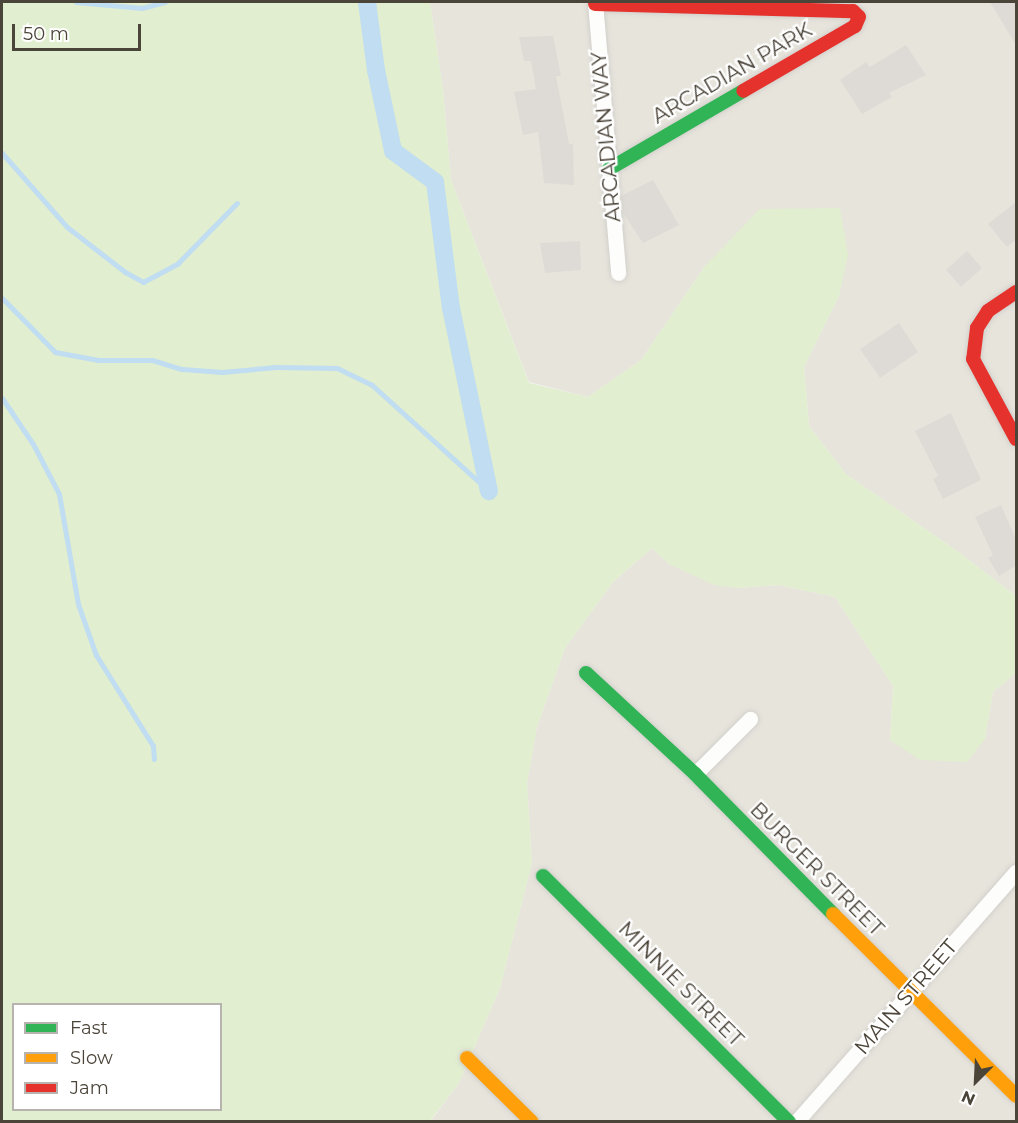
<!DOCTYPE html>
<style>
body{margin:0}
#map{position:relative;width:1018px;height:1123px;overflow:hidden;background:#f4f2ee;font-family:Montserrat,sans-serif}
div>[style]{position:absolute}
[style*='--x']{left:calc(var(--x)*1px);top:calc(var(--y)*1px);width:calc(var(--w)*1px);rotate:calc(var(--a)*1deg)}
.residential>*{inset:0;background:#e7e4dc}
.green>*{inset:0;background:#e1eecf}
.stream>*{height:5px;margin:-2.5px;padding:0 2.5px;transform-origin:2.5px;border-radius:2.5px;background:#c0ddf1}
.canal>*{height:18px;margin:-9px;padding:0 9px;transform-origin:9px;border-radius:9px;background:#c0ddf1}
.building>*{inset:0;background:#dedbd6}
.roads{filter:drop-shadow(0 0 2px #d2d0cb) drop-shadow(0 0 2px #d2d0cb)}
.street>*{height:15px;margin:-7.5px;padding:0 7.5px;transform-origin:7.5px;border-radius:7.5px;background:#fdfdfc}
.fast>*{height:14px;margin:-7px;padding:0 7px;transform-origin:7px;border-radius:7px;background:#30b455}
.slow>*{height:14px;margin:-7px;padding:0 7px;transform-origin:7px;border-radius:7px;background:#ff9f0a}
.jam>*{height:14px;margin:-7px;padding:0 7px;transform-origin:7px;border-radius:7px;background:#e5322d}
span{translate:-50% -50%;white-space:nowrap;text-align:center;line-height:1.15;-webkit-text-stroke:4.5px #fff;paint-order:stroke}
.street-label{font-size:21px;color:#4b4439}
.frame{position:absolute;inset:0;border:3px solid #4b4439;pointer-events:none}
.legend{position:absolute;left:12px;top:1003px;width:210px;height:108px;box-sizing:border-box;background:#fff;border:2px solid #b7b4b0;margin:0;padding:8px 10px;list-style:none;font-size:18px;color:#4b4439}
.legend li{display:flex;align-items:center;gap:12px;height:30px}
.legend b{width:30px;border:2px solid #b7b4b0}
.north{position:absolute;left:946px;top:1051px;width:60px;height:60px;-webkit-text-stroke:4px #fff;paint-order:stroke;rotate:204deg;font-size:16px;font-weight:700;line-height:24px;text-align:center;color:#4b4439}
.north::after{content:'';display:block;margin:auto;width:21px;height:27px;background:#4b4439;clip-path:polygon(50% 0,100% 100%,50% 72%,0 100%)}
.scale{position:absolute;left:12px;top:24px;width:129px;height:27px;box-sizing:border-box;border:3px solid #4b4439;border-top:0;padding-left:8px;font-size:18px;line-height:21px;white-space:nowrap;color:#4b4439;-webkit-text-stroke:4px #fff;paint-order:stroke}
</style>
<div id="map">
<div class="residential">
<div style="clip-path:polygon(430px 2px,1016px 2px,1016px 596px,957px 551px,846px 474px,809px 426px,804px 367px,839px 296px,705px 266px,641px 360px,588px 397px,529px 382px,451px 180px,443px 90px)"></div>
<div style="clip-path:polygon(652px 548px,669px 564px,737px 588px,779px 585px,835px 597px,893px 686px,890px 740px,985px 739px,993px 692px,1016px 673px,1016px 1121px,430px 1122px,459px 1083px,500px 988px,532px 863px,527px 783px,537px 727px,565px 648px,613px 582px)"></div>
</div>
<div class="green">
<div style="clip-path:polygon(evenodd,2px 2px,430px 2px,443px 90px,451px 180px,529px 383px,588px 397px,641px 360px,705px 266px,760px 209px,840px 208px,848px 255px,839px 296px,804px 367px,809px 426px,846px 474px,957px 551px,1016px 596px,1016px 673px,993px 692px,985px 739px,967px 762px,920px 760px,890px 740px,893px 686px,835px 597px,779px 585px,737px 588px,714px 585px,669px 564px,652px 548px,613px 582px,565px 648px,537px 727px,527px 783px,532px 863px,500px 988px,459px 1083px,430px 1121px,2px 1122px,2px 2px,14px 1004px,220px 1004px,220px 1110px,14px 1110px,14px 1004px)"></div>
</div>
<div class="stream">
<div style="--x:76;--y:2;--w:66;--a:5.2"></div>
<div style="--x:142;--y:8;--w:24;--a:-15"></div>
<div style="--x:2;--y:153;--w:98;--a:48.7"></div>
<div style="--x:67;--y:227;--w:73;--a:37.8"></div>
<div style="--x:125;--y:272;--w:21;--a:29"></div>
<div style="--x:143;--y:282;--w:40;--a:-28"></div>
<div style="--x:178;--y:263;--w:84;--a:-45.5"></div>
<div style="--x:2;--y:298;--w:76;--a:45.5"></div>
<div style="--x:55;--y:352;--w:44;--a:10.5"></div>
<div style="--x:98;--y:360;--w:54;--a:0"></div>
<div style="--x:152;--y:360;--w:31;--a:17"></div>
<div style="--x:182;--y:369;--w:40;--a:4.3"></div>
<div style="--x:222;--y:372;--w:54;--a:-5.3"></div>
<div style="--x:276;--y:367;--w:61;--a:0.9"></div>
<div style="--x:337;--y:368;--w:39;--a:26"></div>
<div style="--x:372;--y:385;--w:158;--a:42.2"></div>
<div style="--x:2;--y:398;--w:55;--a:56"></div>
<div style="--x:33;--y:444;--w:56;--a:62.5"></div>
<div style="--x:59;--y:494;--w:112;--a:80.2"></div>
<div style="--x:78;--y:604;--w:54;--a:70.6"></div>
<div style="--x:96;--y:655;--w:107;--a:57.9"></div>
<div style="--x:153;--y:746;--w:13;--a:86"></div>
</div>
<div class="canal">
<div style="--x:367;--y:2;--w:69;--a:82.5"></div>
<div style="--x:376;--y:70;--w:83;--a:78.1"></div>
<div style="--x:393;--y:151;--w:52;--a:36.4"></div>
<div style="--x:435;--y:182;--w:127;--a:82.8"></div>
<div style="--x:451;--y:308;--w:187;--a:78.3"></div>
</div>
<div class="building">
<div style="clip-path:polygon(990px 2px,1017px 2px,1017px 47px)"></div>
<div style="clip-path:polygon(553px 36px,561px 76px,556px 76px,569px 144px,573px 144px,574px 185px,544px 183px,538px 132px,523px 135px,514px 92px,536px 89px,531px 61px,524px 61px,519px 37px)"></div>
<div style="clip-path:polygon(906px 45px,926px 75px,889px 93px,892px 97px,862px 114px,840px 80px,866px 62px,870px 67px)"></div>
<div style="clip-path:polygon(653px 180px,679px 225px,643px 243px,623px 213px,621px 196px)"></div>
<div style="clip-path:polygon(1017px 201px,1017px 239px,1007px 247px,988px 224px)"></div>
<div style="clip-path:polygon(580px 241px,581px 270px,545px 273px,540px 243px)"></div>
<div style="clip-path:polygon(967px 251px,982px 268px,961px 287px,946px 270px)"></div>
<div style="clip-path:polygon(899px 323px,918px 352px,880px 378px,860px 349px)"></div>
<div style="clip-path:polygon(951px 413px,981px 480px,943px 499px,933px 479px,938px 476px,915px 431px)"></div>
<div style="clip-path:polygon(1001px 505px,1017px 542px,1017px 565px,999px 576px,988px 558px,993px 555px,975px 517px)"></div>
</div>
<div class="roads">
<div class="street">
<div style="--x:595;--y:2;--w:272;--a:85.1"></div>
<div style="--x:695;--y:774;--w:78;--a:-45"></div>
<div style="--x:796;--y:1122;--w:333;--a:-48.7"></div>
</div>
<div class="fast">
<div style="--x:609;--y:169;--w:155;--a:-30.2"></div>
<div style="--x:586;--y:673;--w:149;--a:42.8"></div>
<div style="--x:695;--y:774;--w:197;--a:45.4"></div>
<div style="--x:543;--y:876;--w:348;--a:45"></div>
</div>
<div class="slow">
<div style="--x:833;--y:914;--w:258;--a:44.8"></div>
<div style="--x:467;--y:1058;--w:91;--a:44.6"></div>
</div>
<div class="jam">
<div style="--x:595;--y:4;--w:258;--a:1.6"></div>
<div style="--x:853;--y:11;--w:8;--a:45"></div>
<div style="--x:859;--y:17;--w:10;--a:114"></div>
<div style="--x:855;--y:26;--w:129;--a:149.9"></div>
<div style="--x:1016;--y:292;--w:34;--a:146"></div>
<div style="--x:988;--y:311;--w:20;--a:123"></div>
<div style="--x:977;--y:328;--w:31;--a:97"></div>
<div style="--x:973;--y:359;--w:91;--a:61.7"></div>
</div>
</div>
<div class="street-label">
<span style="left:732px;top:73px;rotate:-30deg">ARCADIAN PARK</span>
<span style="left:606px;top:137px;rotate:-95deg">ARCADIAN WAY</span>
<span style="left:817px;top:869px;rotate:45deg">BURGER STREET</span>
<span style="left:681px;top:984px;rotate:45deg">MINNIE STREET</span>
<span style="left:906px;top:997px;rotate:-49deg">MAIN STREET</span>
</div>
<div class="frame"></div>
<ul class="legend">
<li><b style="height:8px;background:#30b455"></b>Fast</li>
<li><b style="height:8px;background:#ff9f0a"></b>Slow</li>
<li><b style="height:8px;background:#e5322d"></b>Jam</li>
</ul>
<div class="north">N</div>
<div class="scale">50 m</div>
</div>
